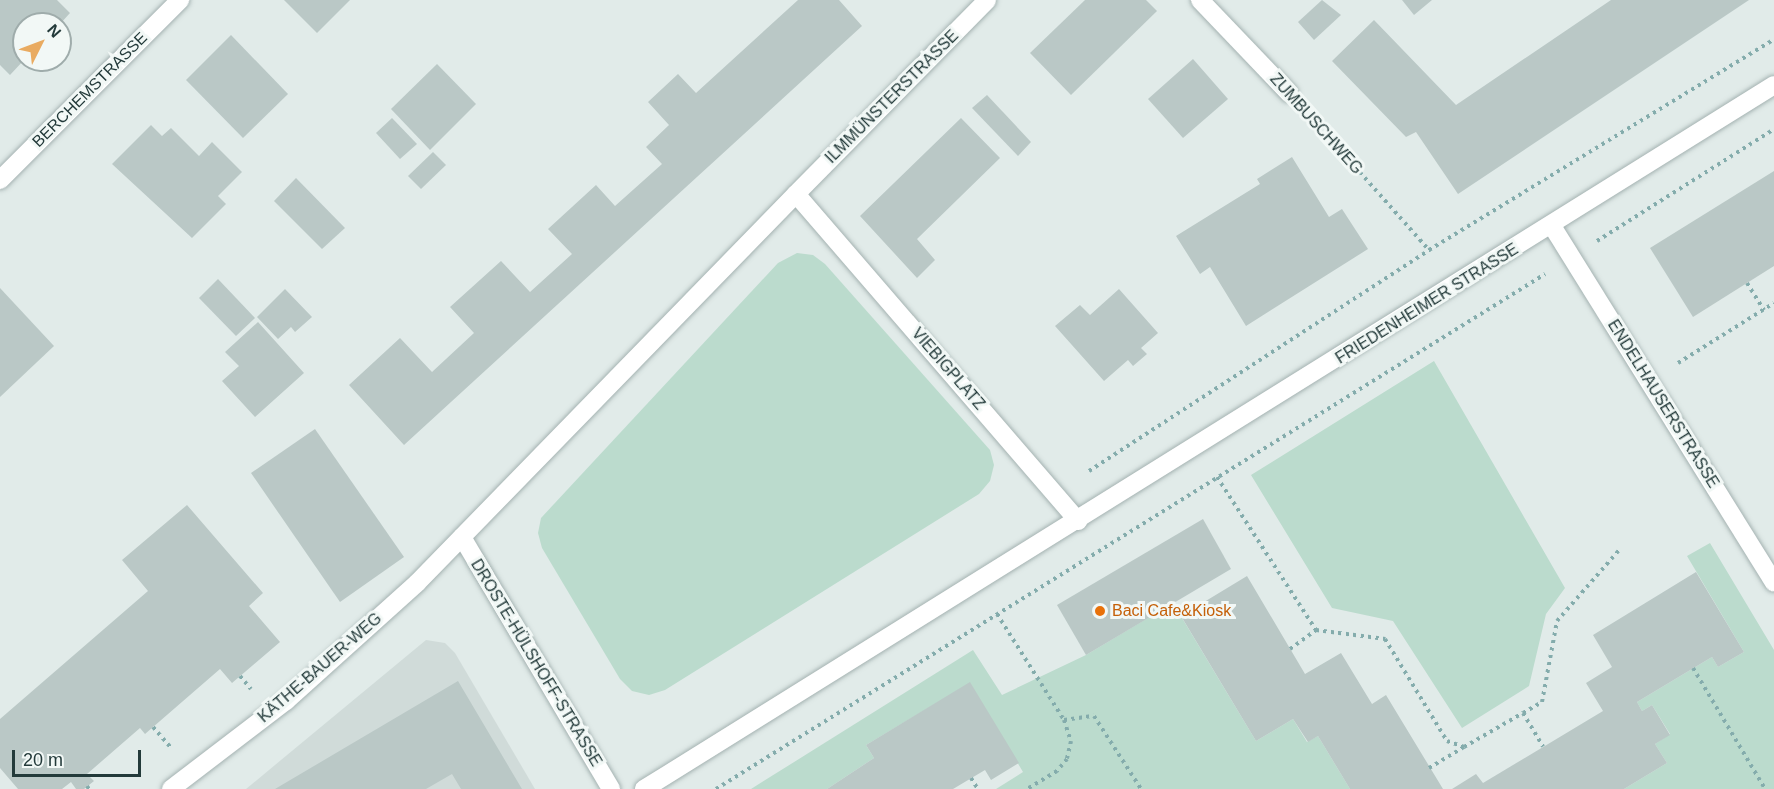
<!DOCTYPE html>
<meta charset="utf-8">
<style>
body{margin:0}
#map{position:relative;width:1774px;height:789px;overflow:hidden;background:#e1ebe9;font-family:Arial,sans-serif}
div>[style]{position:absolute}
[style*='--x']{left:calc(var(--x)*1px);top:calc(var(--y)*1px);width:calc(var(--w)*1px);rotate:calc(var(--a)*1deg)}
.built>*{inset:0;background:#d0dbd9}
.green>*{inset:0;background:#bbdbcd}
.building>*{inset:0;background:#bac8c6}
.path>*{height:4px;margin-top:-2px;transform-origin:0;background:repeating-linear-gradient(90deg,#84acac 0 3px,transparent 0 7.5px)}
.roads{filter:drop-shadow(0 0 2px #a4b2b1) drop-shadow(0 0 2px #a4b2b1)}
.lane>*{height:18px;margin:-9px;padding:0 9px;transform-origin:9px;border-radius:9px;background:#fff}
.street>*{height:18px;margin:-9px;padding:0 9px;transform-origin:9px;border-radius:9px;background:#fff}
.dots>*{width:16px;height:16px;translate:-50% -50%;box-sizing:border-box;border:3px solid #f2f8f6;border-radius:50%}
span{translate:-50% -50%;white-space:nowrap;text-align:center;line-height:1.15;-webkit-text-stroke:6px #f2f8f6;paint-order:stroke}
.street-label{font-size:16px;color:#233a3a}
.food-label{font-size:16px;color:#c56008}
.left{translate:0 -50%;text-align:left}
.north{position:absolute;left:12px;top:12px;width:60px;height:60px;box-sizing:border-box;background:#f2f8f6;border:2px solid #9facab;border-radius:50%;rotate:48deg;font-size:16px;font-weight:700;line-height:24px;text-align:center;color:#233a3a}
.north::after{content:'';display:block;margin:auto;width:21px;height:27px;background:#e9ab61;clip-path:polygon(50% 0,100% 100%,50% 72%,0 100%)}
.scale{position:absolute;left:12px;top:750px;width:129px;height:27px;box-sizing:border-box;border:3px solid #233a3a;border-top:0;padding-left:8px;font-size:18px;line-height:21px;white-space:nowrap;color:#233a3a;-webkit-text-stroke:4px #f2f8f6;paint-order:stroke}
</style>
<div id="map">
<div class="built">
<div style="clip-path:polygon(426px 640px,445px 643px,455px 653px,535px 789px,246px 789px)"></div>
</div>
<div class="green">
<div style="clip-path:polygon(797px 253px,813px 255px,825px 264px,990px 450px,994px 465px,990px 481px,979px 494px,665px 690px,649px 695px,632px 691px,620px 679px,542px 548px,538px 533px,541px 518px,778px 263px)"></div>
<div style="clip-path:polygon(1434px 361px,1565px 588px,1546px 614px,1529px 686px,1462px 728px,1393px 621px,1332px 608px,1251px 475px)"></div>
<div style="clip-path:polygon(1710px 543px,1774px 650px,1774px 789px,1624px 789px,1667px 763px,1655px 744px,1670px 734px,1652px 705px,1642px 711px,1637px 702px,1712px 657px,1718px 667px,1744px 652px,1687px 556px)"></div>
<div style="clip-path:polygon(1173px 603px,1256px 741px,1293px 719px,1307px 742px,1318px 736px,1350px 789px,996px 789px,1023px 772px,970px 683px,866px 745px,874px 758px,827px 789px,751px 789px,973px 650px,1002px 695px,1086px 655px)"></div>
</div>
<div class="building">
<div style="clip-path:polygon(0 0,57px 0,70px 13px,60px 24px,24px 24px,24px 60px,10px 75px,0 65px)"></div>
<div style="clip-path:polygon(284px 0,350px 0,317px 33px)"></div>
<div style="clip-path:polygon(798px 0,839px 0,862px 26px,404px 445px,349px 385px,400px 338px,432px 372px,474px 333px,450px 307px,501px 261px,530px 292px,572px 254px,548px 229px,596px 185px,615px 206px,662px 164px,646px 147px,669px 125px,648px 102px,678px 74px,696px 93px)"></div>
<div style="clip-path:polygon(1085px 0,1146px 0,1157px 11px,1071px 95px,1030px 53px)"></div>
<div style="clip-path:polygon(1322px 0,1341px 15px,1314px 40px,1298px 22px)"></div>
<div style="clip-path:polygon(1402px 0,1432px 0,1414px 15px)"></div>
<div style="clip-path:polygon(1611px 0,1749px 0,1458px 194px,1416px 132px,1406px 137px,1332px 61px,1374px 20px,1456px 105px)"></div>
<div style="clip-path:polygon(231px 35px,288px 94px,243px 138px,186px 80px)"></div>
<div style="clip-path:polygon(1193px 59px,1228px 99px,1183px 138px,1148px 99px)"></div>
<div style="clip-path:polygon(437px 64px,476px 104px,430px 150px,391px 109px)"></div>
<div style="clip-path:polygon(987px 95px,1031px 142px,1018px 156px,972px 108px)"></div>
<div style="clip-path:polygon(392px 118px,417px 144px,400px 159px,376px 133px)"></div>
<div style="clip-path:polygon(961px 118px,1000px 158px,917px 239px,935px 260px,917px 278px,860px 216px)"></div>
<div style="clip-path:polygon(151px 125px,162px 136px,171px 128px,199px 156px,212px 142px,242px 172px,218px 196px,226px 204px,192px 238px,112px 164px)"></div>
<div style="clip-path:polygon(433px 152px,446px 165px,421px 189px,408px 176px)"></div>
<div style="clip-path:polygon(1292px 157px,1329px 217px,1342px 209px,1368px 249px,1246px 326px,1210px 267px,1200px 274px,1176px 236px,1260px 184px,1257px 179px)"></div>
<div style="clip-path:polygon(1774px 171px,1774px 266px,1693px 317px,1650px 248px)"></div>
<div style="clip-path:polygon(296px 178px,345px 228px,322px 249px,274px 201px)"></div>
<div style="clip-path:polygon(218px 279px,255px 318px,236px 336px,199px 298px)"></div>
<div style="clip-path:polygon(0 288px,54px 346px,0 397px)"></div>
<div style="clip-path:polygon(285px 289px,312px 317px,295px 332px,291px 327px,278px 339px,257px 317px)"></div>
<div style="clip-path:polygon(1119px 289px,1158px 333px,1141px 348px,1147px 354px,1133px 366px,1128px 360px,1104px 381px,1055px 326px,1080px 305px,1090px 315px)"></div>
<div style="clip-path:polygon(258px 322px,304px 373px,255px 417px,222px 381px,239px 366px,225px 352px)"></div>
<div style="clip-path:polygon(315px 429px,404px 557px,340px 602px,251px 473px)"></div>
<div style="clip-path:polygon(187px 505px,263px 593px,249px 606px,280px 642px,232px 683px,220px 669px,145px 734px,140px 728px,87px 774px,94px 781px,84px 789px,76px 789px,71px 782px,62px 789px,18px 789px,0 768px,0 719px,148px 591px,122px 560px)"></div>
<div style="clip-path:polygon(1203px 519px,1231px 569px,1086px 655px,1057px 605px)"></div>
<div style="clip-path:polygon(1696px 572px,1744px 652px,1718px 667px,1712px 657px,1637px 702px,1642px 711px,1652px 705px,1670px 735px,1655px 744px,1667px 763px,1624px 789px,1452px 789px,1476px 774px,1483px 783px,1603px 711px,1586px 683px,1612px 667px,1593px 635px)"></div>
<div style="clip-path:polygon(1247px 576px,1305px 674px,1341px 653px,1372px 704px,1386px 695px,1443px 789px,1350px 789px,1318px 736px,1308px 742px,1293px 719px,1256px 741px,1181px 616px)"></div>
<div style="clip-path:polygon(458px 681px,522px 789px,461px 789px,452px 774px,426px 789px,275px 789px)"></div>
<div style="clip-path:polygon(970px 682px,1019px 763px,991px 780px,985px 770px,953px 789px,827px 789px,874px 758px,866px 745px)"></div>
</div>
<div class="path">
<div style="--x:1310;--y:116;--w:179;--a:48.4"></div>
<div style="--x:1597;--y:241;--w:209;--a:-32.3"></div>
<div style="--x:1747;--y:283;--w:32;--a:58"></div>
<div style="--x:1678;--y:363;--w:113;--a:-32"></div>
<div style="--x:1089;--y:471;--w:406;--a:-33"></div>
<div style="--x:1429;--y:250;--w:404;--a:-31.4"></div>
<div style="--x:1217;--y:477;--w:182;--a:57.1"></div>
<div style="--x:1316;--y:630;--w:70;--a:7.4"></div>
<div style="--x:1385;--y:639;--w:119;--a:58.7"></div>
<div style="--x:1447;--y:741;--w:18;--a:19"></div>
<div style="--x:1464;--y:747;--w:68;--a:-30"></div>
<div style="--x:1523;--y:713;--w:39;--a:59"></div>
<div style="--x:997;--y:614;--w:125;--a:57.7"></div>
<div style="--x:1064;--y:720;--w:22;--a:72"></div>
<div style="--x:1071;--y:741;--w:18;--a:103"></div>
<div style="--x:1067;--y:759;--w:16;--a:130"></div>
<div style="--x:1057;--y:771;--w:35;--a:149"></div>
<div style="--x:1290;--y:649;--w:32;--a:-36"></div>
<div style="--x:1693;--y:668;--w:141;--a:59.2"></div>
<div style="--x:240;--y:676;--w:17;--a:50"></div>
<div style="--x:1523;--y:713;--w:22;--a:-30"></div>
<div style="--x:1542;--y:702;--w:82;--a:-79.5"></div>
<div style="--x:1557;--y:621;--w:96;--a:-48.8"></div>
<div style="--x:1064;--y:720;--w:30;--a:-8"></div>
<div style="--x:1094;--y:716;--w:87;--a:57.2"></div>
<div style="--x:153;--y:727;--w:29;--a:49"></div>
<div style="--x:1429;--y:768;--w:41;--a:-31"></div>
<div style="--x:971;--y:778;--w:13;--a:58"></div>
<div style="--x:87;--y:786;--w:4;--a:56"></div>
<div style="--x:716;--y:789;--w:976;--a:-31.85"></div>
</div>
<div class="roads">
<div class="lane">
<div style="--x:1200;--y:0;--w:129;--a:46.3"></div>
</div>
<div class="street">
<div style="--x:0;--y:180;--w:255;--a:-45"></div>
<div style="--x:796;--y:194;--w:272;--a:-45.4"></div>
<div style="--x:1552;--y:226;--w:420;--a:58.1"></div>
<div style="--x:462;--y:537;--w:293;--a:59.4"></div>
<div style="--x:171;--y:789;--w:145;--a:-37.4"></div>
<div style="--x:286;--y:701;--w:176;--a:-42"></div>
<div style="--x:417;--y:583;--w:543;--a:-45.75"></div>
<div style="--x:796;--y:194;--w:432;--a:49.2"></div>
<div style="--x:644;--y:789;--w:1331;--a:-31.92"></div>
</div>
</div>
<div class="dots">
<div style="left:1100px;top:611px;background:#e8710a"></div>
</div>
<div class="street-label">
<span style="left:90px;top:90px;rotate:-45deg">BERCHEMSTRASSE</span>
<span style="left:892px;top:97px;rotate:-45deg">ILMMÜNSTERSTRASSE</span>
<span style="left:1316px;top:124px;rotate:48deg">ZUMBUSCHWEG</span>
<span style="left:1427px;top:304px;rotate:-32deg">FRIEDENHEIMER STRASSE</span>
<span style="left:948px;top:369px;rotate:49deg">VIEBIGPLATZ</span>
<span style="left:1663px;top:404px;rotate:58deg">ENDELHAUSERSTRASSE</span>
<span style="left:536px;top:663px;rotate:59deg">DROSTE-HÜLSHOFF-STRASSE</span>
<span style="left:320px;top:668px;rotate:-41deg">KÄTHE-BAUER-WEG</span>
</div>
<div class="food-label">
<span class="left" style="left:1112px;top:611px">Baci Cafe&amp;Kiosk</span>
</div>
<div class="north">N</div>
<div class="scale">20 m</div>
</div>
